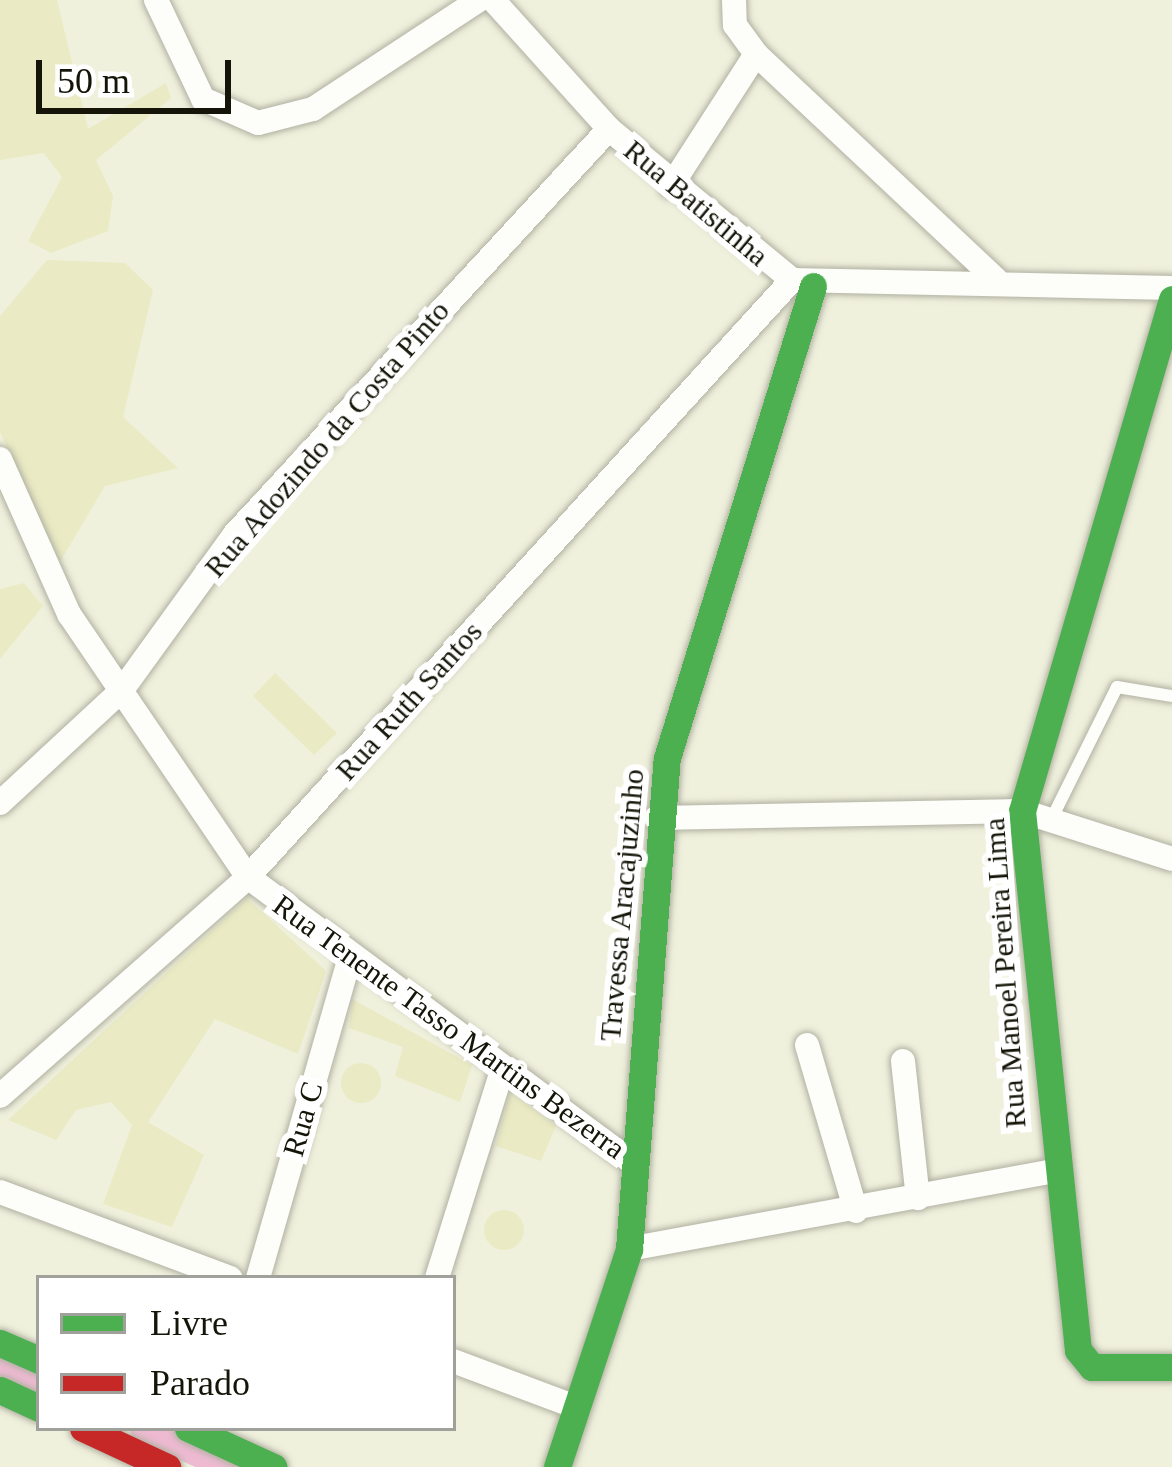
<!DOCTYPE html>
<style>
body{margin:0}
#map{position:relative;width:1172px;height:1467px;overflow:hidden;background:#f0f1dd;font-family:Georgia,serif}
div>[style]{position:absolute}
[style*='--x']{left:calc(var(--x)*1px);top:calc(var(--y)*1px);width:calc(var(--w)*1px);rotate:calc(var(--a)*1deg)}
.green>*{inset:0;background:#eaeac4}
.round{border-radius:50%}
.canal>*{height:27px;margin:-13.5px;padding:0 13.5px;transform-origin:13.5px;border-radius:13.5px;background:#eebad2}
.roads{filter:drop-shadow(0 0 3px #b1b1a2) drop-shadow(0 0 3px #b1b1a2)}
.lane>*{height:12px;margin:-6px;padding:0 6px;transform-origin:6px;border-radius:6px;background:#fdfdfa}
.street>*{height:24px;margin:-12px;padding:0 12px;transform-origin:12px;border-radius:12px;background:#fdfdfa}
.fast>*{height:27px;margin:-13.5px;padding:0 13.5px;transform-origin:13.5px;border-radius:13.5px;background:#4caf50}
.jam>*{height:27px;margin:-13.5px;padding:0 13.5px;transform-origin:13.5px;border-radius:13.5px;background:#c62828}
span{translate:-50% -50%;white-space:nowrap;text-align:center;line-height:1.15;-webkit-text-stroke:12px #fff;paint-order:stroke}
.street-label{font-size:30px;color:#141408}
.legend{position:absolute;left:36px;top:1275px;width:420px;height:156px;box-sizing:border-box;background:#fff;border:3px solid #a1a19c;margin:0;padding:15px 21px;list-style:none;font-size:36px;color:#141408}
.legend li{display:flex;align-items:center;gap:24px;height:60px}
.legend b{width:60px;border:3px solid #a1a19c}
.scale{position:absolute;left:36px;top:60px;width:195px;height:54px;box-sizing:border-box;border:6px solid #141408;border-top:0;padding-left:15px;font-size:36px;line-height:42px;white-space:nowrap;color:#141408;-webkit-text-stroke:9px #fff;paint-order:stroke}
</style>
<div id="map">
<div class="green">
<div style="clip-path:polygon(0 0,57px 0,88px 129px,166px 83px,171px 98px,96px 160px,113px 196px,108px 231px,51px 253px,28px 241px,62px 177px,44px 153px,0 160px)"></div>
<div style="clip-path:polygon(47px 260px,125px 263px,153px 290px,123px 417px,178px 468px,105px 486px,60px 562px,0 432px,0 316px)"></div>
<div style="clip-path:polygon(24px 583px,43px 606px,0 659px,0 589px)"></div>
<div style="clip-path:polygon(275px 673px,337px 733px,314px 755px,253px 696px)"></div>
<div style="clip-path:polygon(247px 898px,326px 971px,298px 1054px,215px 1019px,148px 1122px,204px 1155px,172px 1227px,103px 1204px,132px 1125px,111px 1102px,76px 1110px,56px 1140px,8px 1120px)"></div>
<div style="clip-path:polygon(352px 999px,472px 1065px,460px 1102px,395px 1076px,403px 1047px,349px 1028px)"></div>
<div class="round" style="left:341px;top:1063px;width:40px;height:40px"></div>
<div style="clip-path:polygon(510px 1092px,556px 1126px,541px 1161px,496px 1146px)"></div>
<div class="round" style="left:484px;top:1210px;width:40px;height:40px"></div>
</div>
<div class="canal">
<div style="--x:0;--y:1365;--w:43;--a:23.6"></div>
<div style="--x:143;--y:1428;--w:94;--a:24.6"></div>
</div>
<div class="roads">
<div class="lane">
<div style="--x:1052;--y:818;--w:146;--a:-63.6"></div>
<div style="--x:1117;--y:687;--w:56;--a:9.3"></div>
</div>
<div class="street">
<div style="--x:156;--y:0;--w:110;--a:64.6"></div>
<div style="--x:203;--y:99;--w:60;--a:23.6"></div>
<div style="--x:258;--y:123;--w:57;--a:-14.3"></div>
<div style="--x:313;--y:109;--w:199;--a:-33.3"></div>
<div style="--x:493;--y:0;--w:173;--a:48"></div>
<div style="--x:609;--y:129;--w:237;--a:39.5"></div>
<div style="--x:792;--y:280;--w:380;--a:1.2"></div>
<div style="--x:734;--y:0;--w:25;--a:88"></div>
<div style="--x:735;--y:25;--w:36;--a:54"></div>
<div style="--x:756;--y:54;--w:329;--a:43.2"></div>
<div style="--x:671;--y:186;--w:157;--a:-57.2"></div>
<div style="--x:0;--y:459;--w:170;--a:66"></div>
<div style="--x:69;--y:614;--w:318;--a:55.8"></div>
<div style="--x:248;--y:877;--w:485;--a:36.6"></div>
<div style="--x:0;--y:803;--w:166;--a:-42.8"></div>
<div style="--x:122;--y:690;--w:191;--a:-54.1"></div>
<div style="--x:234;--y:535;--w:553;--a:-47.27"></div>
<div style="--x:656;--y:818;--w:366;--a:-1.1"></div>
<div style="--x:1022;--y:811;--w:157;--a:17.7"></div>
<div style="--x:807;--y:1045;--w:173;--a:73.6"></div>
<div style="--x:903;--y:1061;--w:138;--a:83.8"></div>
<div style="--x:0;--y:1096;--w:331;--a:-41.4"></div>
<div style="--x:248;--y:877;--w:808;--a:-47.66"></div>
<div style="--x:0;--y:1192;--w:246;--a:20.5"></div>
<div style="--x:629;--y:1249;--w:432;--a:-10.4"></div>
<div style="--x:258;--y:1278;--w:331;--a:-74"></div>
<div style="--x:437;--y:1278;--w:217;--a:-72.6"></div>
<div style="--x:453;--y:1361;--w:134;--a:20.5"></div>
</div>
<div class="fast">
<div style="--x:1172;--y:299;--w:534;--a:106.33"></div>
<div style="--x:1022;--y:811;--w:542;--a:84.07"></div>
<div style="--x:1078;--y:1350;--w:22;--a:51"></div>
<div style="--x:1092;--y:1367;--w:80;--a:0"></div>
<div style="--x:0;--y:1343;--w:43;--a:23.6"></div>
<div style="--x:0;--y:1390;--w:43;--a:24.8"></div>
<div style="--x:188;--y:1428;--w:94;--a:24.6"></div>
<div style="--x:557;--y:1467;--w:230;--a:-71.7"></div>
<div style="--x:629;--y:1249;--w:492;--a:-85.6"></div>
<div style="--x:667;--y:758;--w:494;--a:-72.8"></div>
</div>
<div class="jam">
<div style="--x:83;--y:1428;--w:93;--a:24.9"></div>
</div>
</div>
<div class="street-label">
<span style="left:696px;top:203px;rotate:40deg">Rua Batistinha</span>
<span style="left:327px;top:439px;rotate:-49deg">Rua Adozindo da Costa Pinto</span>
<span style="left:409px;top:701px;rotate:-48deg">Rua Ruth Santos</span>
<span style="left:622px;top:905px;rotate:-85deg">Travessa Aracajuzinho</span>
<span style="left:1005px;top:973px;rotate:-94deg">Rua Manoel Pereira Lima</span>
<span style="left:449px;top:1027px;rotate:36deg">Rua Tenente Tasso Martins Bezerra</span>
<span style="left:303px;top:1119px;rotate:-74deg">Rua C</span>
</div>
<ul class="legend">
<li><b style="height:15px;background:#4caf50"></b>Livre</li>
<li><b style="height:15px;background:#c62828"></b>Parado</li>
</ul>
<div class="scale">50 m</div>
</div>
